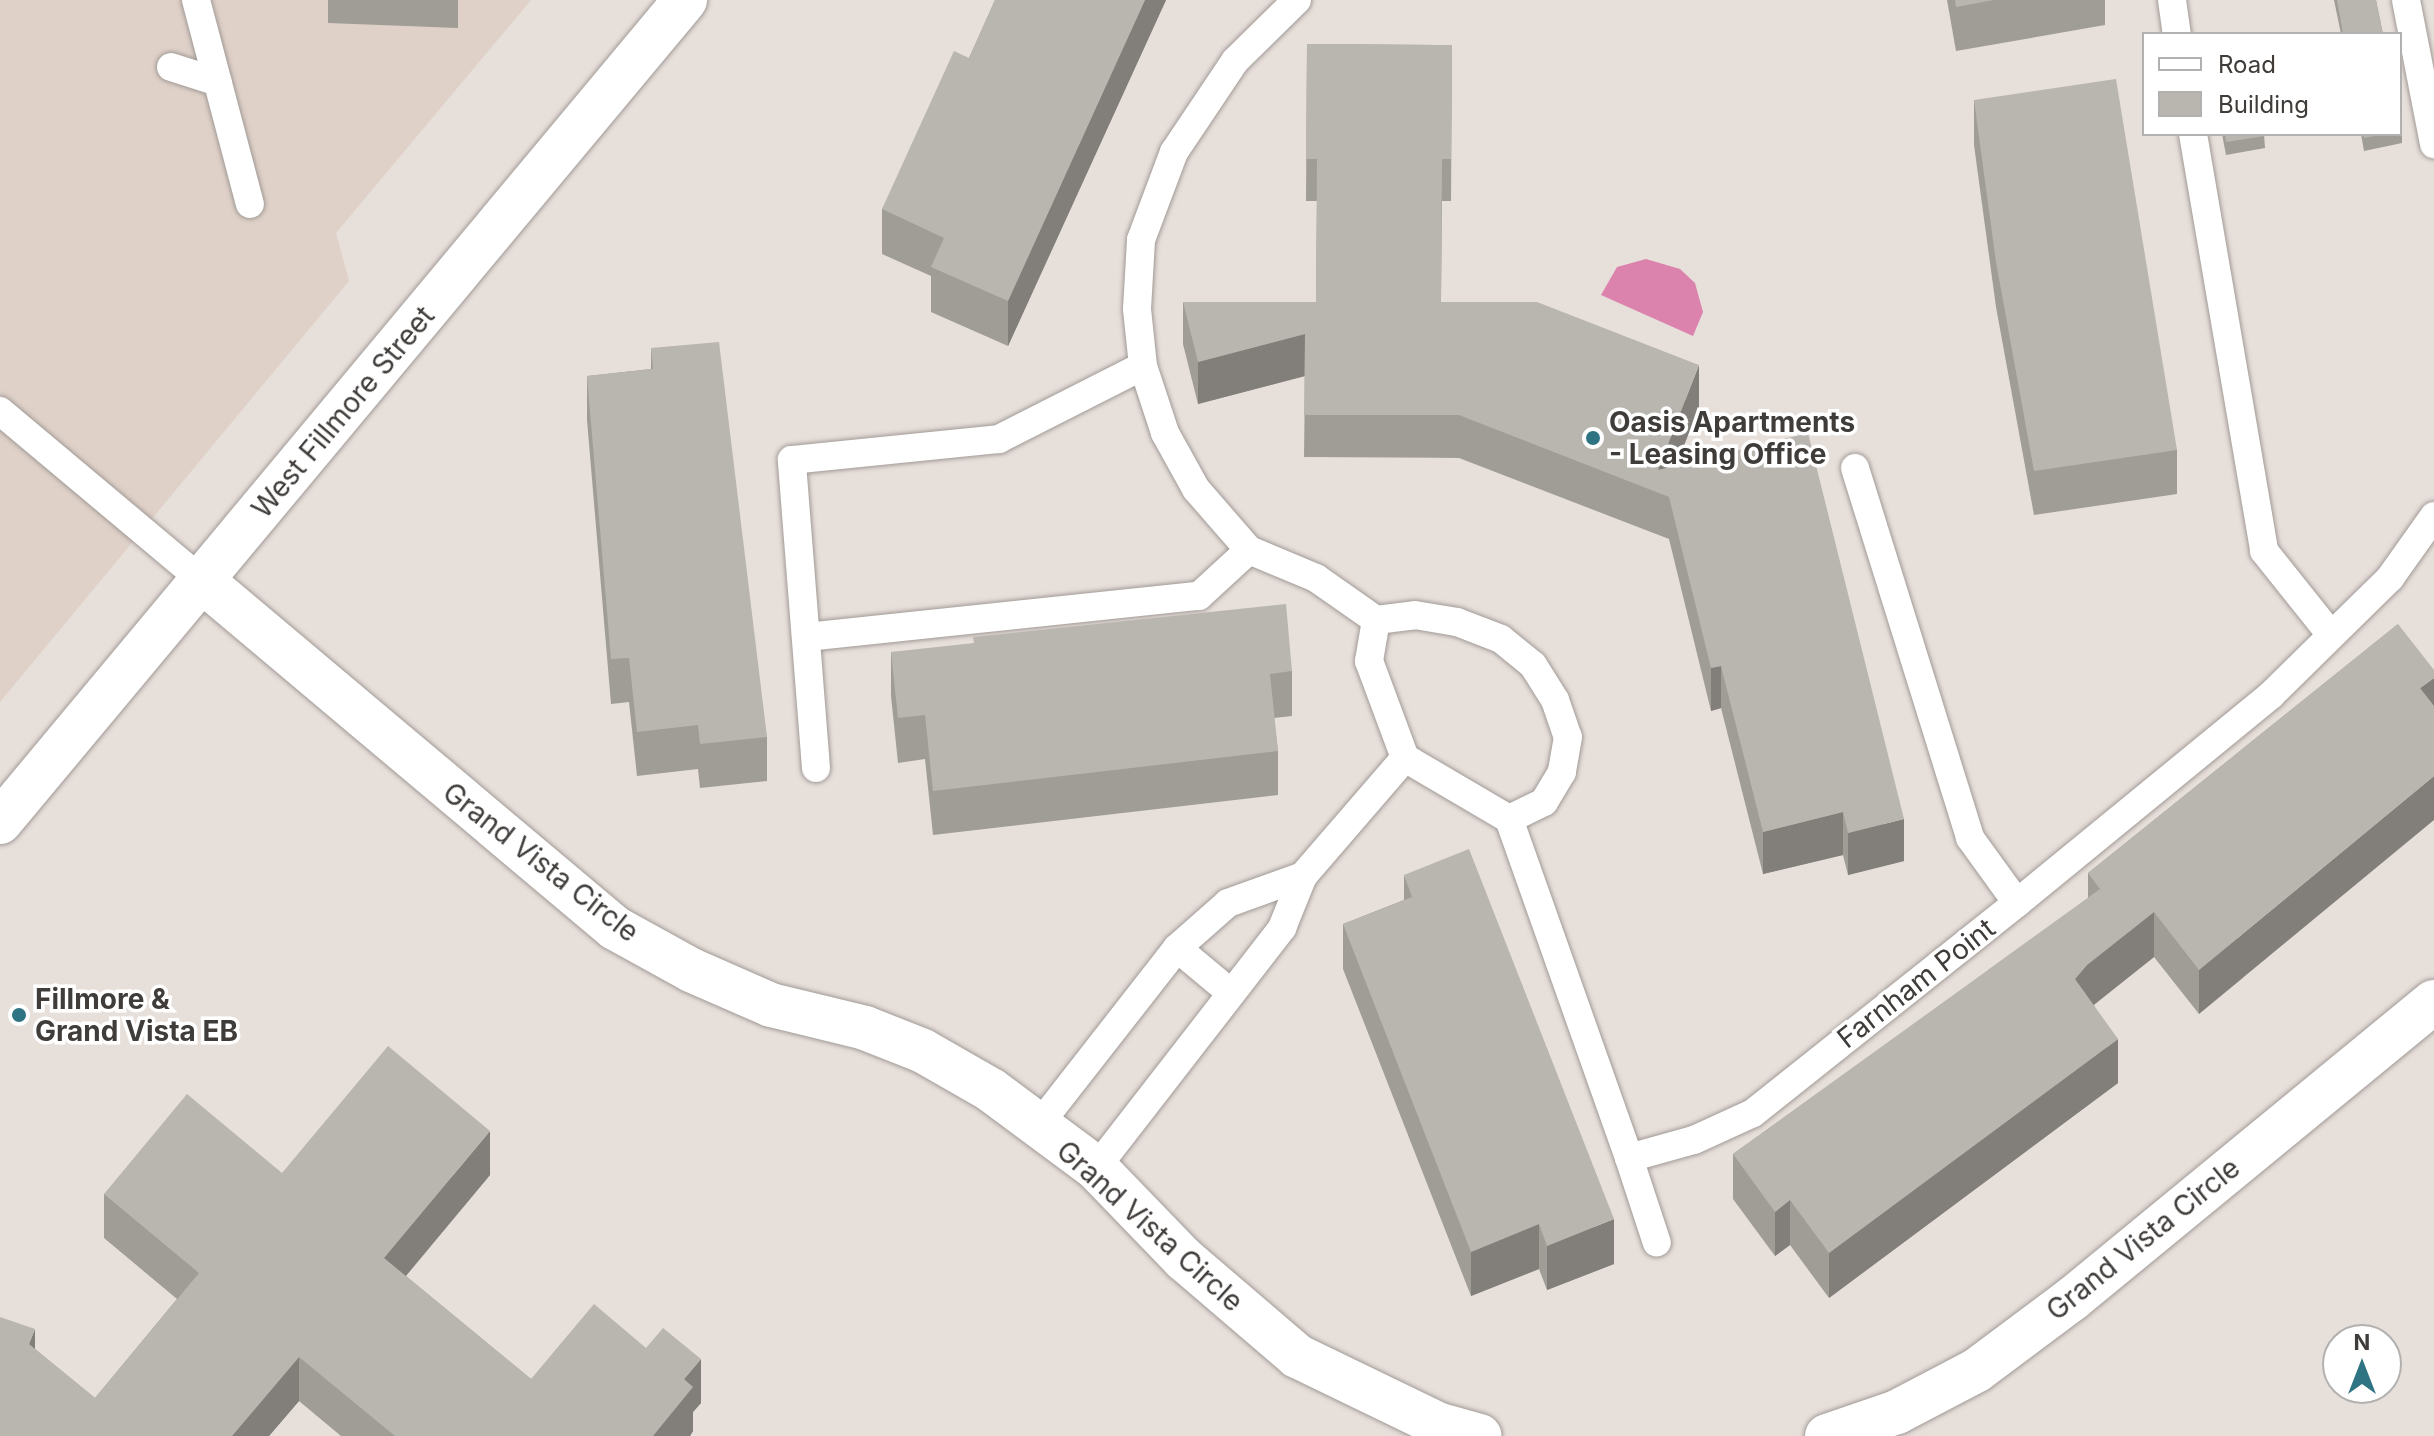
<!DOCTYPE html>
<style>
body{margin:0}
#map{position:relative;width:2434px;height:1436px;overflow:hidden;background:#e7dfda;font-family:Inter,sans-serif}
div>[style]{position:absolute}
[style*='--x']{left:calc(var(--x)*1px);top:calc(var(--y)*1px);width:calc(var(--w)*1px);rotate:calc(var(--a)*1deg)}
.built>*{inset:0;background:#dfd1c8}
.water>*{inset:0;background:#db83ad}
.roads{filter:drop-shadow(0 0 2px #a19a96) drop-shadow(0 0 2px #a19a96)}
.service>*{height:28px;margin:-14px;padding:0 14px;transform-origin:14px;border-radius:14px;background:#fff}
.minor>*{height:44px;margin:-22px;padding:0 22px;transform-origin:22px;border-radius:22px;background:#fff}
.primary>*{height:44px;margin:-22px;padding:0 22px;transform-origin:22px;border-radius:22px;background:#fff}
.wall>*{inset:0;background:#9f9d96}
.shaded-wall>*{inset:0;background:#827f7a}
.building>*{inset:0;background:#b9b6af}
.dots>*{width:22px;height:22px;translate:-50% -50%;box-sizing:border-box;border:4px solid #fff;border-radius:50%}
span{translate:-50% -50%;white-space:nowrap;text-align:center;line-height:1.15;-webkit-text-stroke:7px #fff;paint-order:stroke}
.street-label{font-size:28px;color:#3f3c3a}
.poi-label{font-size:28px;color:#3f3c3a;font-weight:700}
.left{translate:0 -50%;text-align:left}
.legend{position:absolute;left:2142px;top:32px;width:260px;height:104px;box-sizing:border-box;background:#fff;border:2px solid #b2b1b0;margin:0;padding:10px 14px;list-style:none;font-size:24px;color:#3f3c3a}
.legend li{display:flex;align-items:center;gap:16px;height:40px}
.legend b{width:40px;border:2px solid #b2b1b0}
.north{position:absolute;left:2322px;top:1324px;width:80px;height:80px;box-sizing:border-box;background:#fff;border:2px solid #b2b1b0;border-radius:50%;rotate:0deg;font-size:22px;font-weight:700;line-height:32px;text-align:center;color:#3f3c3a}
.north::after{content:'';display:block;margin:auto;width:28px;height:36px;background:#2f7482;clip-path:polygon(50% 0,100% 100%,50% 72%,0 100%)}
</style>
<div id="map">
<div class="built">
<div style="clip-path:polygon(0 0,531px 0,336px 233px,349px 281px,0 702px)"></div>
</div>
<div class="water">
<div style="clip-path:polygon(1646px 259px,1680px 269px,1695px 283px,1703px 312px,1693px 336px,1601px 295px,1617px 267px)"></div>
</div>
<div class="roads">
<div class="service">
<div style="--x:196;--y:0;--w:211;--a:75.2"></div>
<div style="--x:1297;--y:0;--w:87;--a:135.5"></div>
<div style="--x:1235;--y:61;--w:110;--a:123.8"></div>
<div style="--x:1174;--y:152;--w:94;--a:110.6"></div>
<div style="--x:1141;--y:240;--w:69;--a:93.3"></div>
<div style="--x:1137;--y:309;--w:57;--a:84"></div>
<div style="--x:1143;--y:366;--w:71;--a:71.8"></div>
<div style="--x:1165;--y:433;--w:64;--a:61"></div>
<div style="--x:1196;--y:489;--w:81;--a:49"></div>
<div style="--x:1249;--y:550;--w:73;--a:22.7"></div>
<div style="--x:1316;--y:578;--w:73;--a:35"></div>
<div style="--x:1376;--y:620;--w:42;--a:99.7"></div>
<div style="--x:1369;--y:661;--w:103;--a:69.6"></div>
<div style="--x:1405;--y:758;--w:121;--a:30.4"></div>
<div style="--x:1509;--y:819;--w:360;--a:70.5"></div>
<div style="--x:1629;--y:1158;--w:67;--a:-15.5"></div>
<div style="--x:1694;--y:1140;--w:65;--a:-24.6"></div>
<div style="--x:1753;--y:1113;--w:337;--a:-38.5"></div>
<div style="--x:2017;--y:903;--w:328;--a:-39.3"></div>
<div style="--x:2271;--y:695;--w:167;--a:-44.5"></div>
<div style="--x:2390;--y:578;--w:76;--a:-54.6"></div>
<div style="--x:2172;--y:0;--w:34;--a:82"></div>
<div style="--x:2406;--y:0;--w:147;--a:79"></div>
<div style="--x:171;--y:67;--w:49;--a:17.7"></div>
<div style="--x:2193;--y:134;--w:423;--a:80.3"></div>
<div style="--x:2264;--y:551;--w:107;--a:51.4"></div>
<div style="--x:0;--y:411;--w:261;--a:40"></div>
<div style="--x:1855;--y:468;--w:387;--a:72.7"></div>
<div style="--x:1970;--y:838;--w:80;--a:54.1"></div>
<div style="--x:1376;--y:620;--w:39;--a:-7"></div>
<div style="--x:1415;--y:615;--w:43;--a:9.5"></div>
<div style="--x:1457;--y:622;--w:47;--a:21.1"></div>
<div style="--x:1501;--y:639;--w:41;--a:39.1"></div>
<div style="--x:1533;--y:665;--w:41;--a:57.8"></div>
<div style="--x:1555;--y:700;--w:39;--a:71"></div>
<div style="--x:1568;--y:737;--w:36;--a:100"></div>
<div style="--x:1562;--y:772;--w:35;--a:121"></div>
<div style="--x:1544;--y:802;--w:39;--a:154"></div>
<div style="--x:806;--y:637;--w:395;--a:-6"></div>
<div style="--x:1199;--y:596;--w:68;--a:-42.6"></div>
<div style="--x:816;--y:768;--w:309;--a:-94.5"></div>
<div style="--x:792;--y:460;--w:208;--a:-5.8"></div>
<div style="--x:999;--y:439;--w:161;--a:-26.9"></div>
<div style="--x:1177;--y:948;--w:70;--a:39.8"></div>
<div style="--x:1038;--y:1126;--w:226;--a:-52"></div>
<div style="--x:1177;--y:948;--w:68;--a:-41.4"></div>
<div style="--x:1228;--y:903;--w:80;--a:-19.8"></div>
<div style="--x:1629;--y:1158;--w:89;--a:71.8"></div>
<div style="--x:1096;--y:1168;--w:304;--a:-52.2"></div>
<div style="--x:1282;--y:928;--w:56;--a:-68"></div>
<div style="--x:1303;--y:876;--w:156;--a:-49.2"></div>
</div>
<div class="minor">
<div style="--x:200;--y:579;--w:542;--a:40.06"></div>
<div style="--x:615;--y:928;--w:87;--a:28.9"></div>
<div style="--x:691;--y:970;--w:87;--a:23.6"></div>
<div style="--x:771;--y:1005;--w:97;--a:13.7"></div>
<div style="--x:865;--y:1028;--w:62;--a:21.6"></div>
<div style="--x:923;--y:1051;--w:78;--a:29.8"></div>
<div style="--x:991;--y:1090;--w:131;--a:36.6"></div>
<div style="--x:1096;--y:1168;--w:127;--a:46"></div>
<div style="--x:1184;--y:1259;--w:149;--a:40.6"></div>
<div style="--x:1297;--y:1356;--w:159;--a:25.8"></div>
<div style="--x:1440;--y:1425;--w:41;--a:15.4"></div>
<div style="--x:1827;--y:1436;--w:74;--a:-18.9"></div>
<div style="--x:1897;--y:1412;--w:90;--a:-27.7"></div>
<div style="--x:1977;--y:1370;--w:119;--a:-36.8"></div>
<div style="--x:2072;--y:1299;--w:468;--a:-39.4"></div>
</div>
<div class="primary">
<div style="--x:0;--y:822;--w:1070;--a:-50.19"></div>
</div>
</div>
<div class="wall">
<div style="clip-path:polygon(328px 0,458px 0,458px 28px,328px 23px)"></div>
<div style="clip-path:polygon(995px 0,1166px 0,1008px 346px,931px 312px,931px 276px,882px 254px,882px 209px,969px 58px)"></div>
<div style="clip-path:polygon(1947px 0,2105px 0,2105px 25px,1956px 51px)"></div>
<div style="clip-path:polygon(2334px 0,2376px 0,2383px 34px,2341px 34px)"></div>
<div style="clip-path:polygon(1307px 44px,1452px 45px,1451px 201px,1442px 201px,1441px 302px,1699px 407px,1676px 466px,1904px 861px,1848px 875px,1843px 855px,1763px 874px,1721px 708px,1711px 711px,1669px 539px,1459px 458px,1304px 457px,1305px 376px,1198px 404px,1183px 344px,1183px 302px,1316px 302px,1317px 201px,1306px 201px)"></div>
<div style="clip-path:polygon(1974px 100px,2177px 450px,2177px 494px,2034px 515px,1996px 307px,1974px 145px)"></div>
<div style="clip-path:polygon(2400px 120px,2402px 130px,2402px 143px,2364px 151px,2361px 134px,2400px 134px)"></div>
<div style="clip-path:polygon(2222px 134px,2264px 134px,2265px 148px,2226px 155px)"></div>
<div style="clip-path:polygon(651px 348px,767px 737px,767px 781px,700px 788px,698px 769px,637px 776px,629px 702px,611px 704px,587px 420px,587px 376px,651px 369px)"></div>
<div style="clip-path:polygon(2398px 624px,2199px 1014px,2154px 957px,2094px 1005px,2118px 1083px,1829px 1298px,1790px 1245px,1775px 1256px,1733px 1199px,1733px 1154px,2088px 899px,2088px 873px)"></div>
<div style="clip-path:polygon(891px 652px,1292px 671px,1292px 716px,1274px 718px,1278px 751px,1278px 795px,933px 835px,925px 759px,898px 763px,891px 696px)"></div>
<div style="clip-path:polygon(1404px 875px,1614px 1264px,1547px 1290px,1539px 1269px,1471px 1296px,1343px 969px,1343px 924px,1404px 900px)"></div>
<div style="clip-path:polygon(490px 1175px,406px 1276px,531px 1379px,701px 1403px,693px 1412px,693px 1431px,690px 1436px,341px 1436px,299px 1401px,269px 1436px,0 1436px,35px 1349px,95px 1398px,177px 1299px,104px 1238px,104px 1194px)"></div>
</div>
<div class="shaded-wall">
<div style="clip-path:polygon(1145px 0,1166px 0,1008px 346px,1008px 301px)"></div>
<div style="clip-path:polygon(1305px 334px,1305px 376px,1198px 404px,1198px 362px)"></div>
<div style="clip-path:polygon(1699px 365px,1699px 407px,1664px 496px,1658px 470px)"></div>
<div style="clip-path:polygon(1721px 666px,1721px 708px,1711px 711px,1711px 668px)"></div>
<div style="clip-path:polygon(2434px 678px,2434px 722px,2420px 688px)"></div>
<div style="clip-path:polygon(2434px 776px,2434px 820px,2199px 1014px,2199px 970px)"></div>
<div style="clip-path:polygon(1843px 812px,1843px 855px,1763px 874px,1763px 832px)"></div>
<div style="clip-path:polygon(1904px 819px,1904px 861px,1848px 875px,1848px 833px)"></div>
<div style="clip-path:polygon(2154px 912px,2154px 957px,2087px 1010px,2075px 979px,2087px 965px)"></div>
<div style="clip-path:polygon(2118px 1039px,2118px 1083px,1829px 1298px,1829px 1253px)"></div>
<div style="clip-path:polygon(490px 1131px,490px 1175px,384px 1302px,384px 1258px)"></div>
<div style="clip-path:polygon(1790px 1200px,1790px 1245px,1775px 1256px,1775px 1212px)"></div>
<div style="clip-path:polygon(1614px 1219px,1614px 1264px,1547px 1290px,1547px 1246px)"></div>
<div style="clip-path:polygon(1539px 1224px,1539px 1269px,1471px 1296px,1471px 1252px)"></div>
<div style="clip-path:polygon(35px 1329px,35px 1374px,29px 1344px)"></div>
<div style="clip-path:polygon(299px 1357px,299px 1401px,269px 1436px,232px 1436px)"></div>
<div style="clip-path:polygon(701px 1359px,701px 1403px,693px 1412px,693px 1431px,690px 1436px,653px 1436px,684px 1379px)"></div>
</div>
<div class="building">
<div style="clip-path:polygon(995px 0,1145px 0,1008px 301px,931px 267px,944px 238px,882px 209px,954px 51px,969px 58px)"></div>
<div style="clip-path:polygon(1955px 0,1994px 0,1956px 7px)"></div>
<div style="clip-path:polygon(2337px 0,2376px 0,2383px 34px,2343px 34px)"></div>
<div style="clip-path:polygon(1307px 44px,1452px 45px,1451px 159px,1442px 159px,1441px 302px,1537px 302px,1699px 365px,1658px 470px,1808px 433px,1904px 819px,1848px 833px,1843px 812px,1763px 832px,1721px 666px,1711px 668px,1669px 497px,1459px 415px,1304px 415px,1305px 334px,1198px 362px,1183px 302px,1316px 302px,1317px 159px,1306px 159px)"></div>
<div style="clip-path:polygon(2116px 79px,2177px 450px,2034px 471px,1996px 262px,1974px 100px)"></div>
<div style="clip-path:polygon(2225px 134px,2264px 134px,2265px 136px,2226px 142px)"></div>
<div style="clip-path:polygon(2363px 134px,2384px 134px,2364px 138px)"></div>
<div style="clip-path:polygon(719px 342px,767px 737px,700px 744px,698px 725px,637px 732px,629px 658px,611px 659px,587px 376px,653px 369px,651px 348px)"></div>
<div style="clip-path:polygon(1286px 604px,1292px 671px,1270px 674px,1278px 751px,933px 791px,925px 715px,898px 718px,891px 652px,974px 643px,973px 637px)"></div>
<div style="clip-path:polygon(2398px 624px,2434px 670px,2434px 678px,2420px 688px,2434px 706px,2434px 776px,2199px 970px,2154px 912px,2087px 965px,2075px 979px,2118px 1039px,1829px 1253px,1790px 1200px,1775px 1212px,1733px 1154px,2100px 889px,2088px 873px)"></div>
<div style="clip-path:polygon(1469px 849px,1614px 1219px,1547px 1246px,1539px 1224px,1471px 1252px,1343px 924px,1412px 897px,1404px 875px)"></div>
<div style="clip-path:polygon(388px 1046px,490px 1131px,384px 1258px,531px 1379px,594px 1304px,646px 1348px,663px 1328px,701px 1359px,684px 1379px,693px 1387px,653px 1436px,395px 1436px,299px 1357px,232px 1436px,0 1436px,0 1317px,35px 1329px,29px 1344px,95px 1398px,199px 1273px,104px 1194px,187px 1094px,282px 1173px)"></div>
</div>
<div class="dots">
<div style="left:1593px;top:438px;background:#2f7482"></div>
<div style="left:19px;top:1015px;background:#2f7482"></div>
</div>
<div class="street-label">
<span style="left:343px;top:412px;rotate:-50deg">West Fillmore Street</span>
<span style="left:541px;top:862px;rotate:38deg">Grand Vista Circle</span>
<span style="left:1916px;top:983px;rotate:-38deg">Farnham Point</span>
<span style="left:1150px;top:1226px;rotate:42deg">Grand Vista Circle</span>
<span style="left:2143px;top:1239px;rotate:-39deg">Grand Vista Circle</span>
</div>
<div class="poi-label">
<span class="left" style="left:1609px;top:438px">Oasis Apartments<br>- Leasing Office</span>
<span class="left" style="left:35px;top:1015px">Fillmore &amp;<br>Grand Vista EB</span>
</div>
<ul class="legend">
<li><b style="height:10px;background:#fff"></b>Road</li>
<li><b style="height:22px;background:#b9b6af"></b>Building</li>
</ul>
<div class="north">N</div>
</div>
